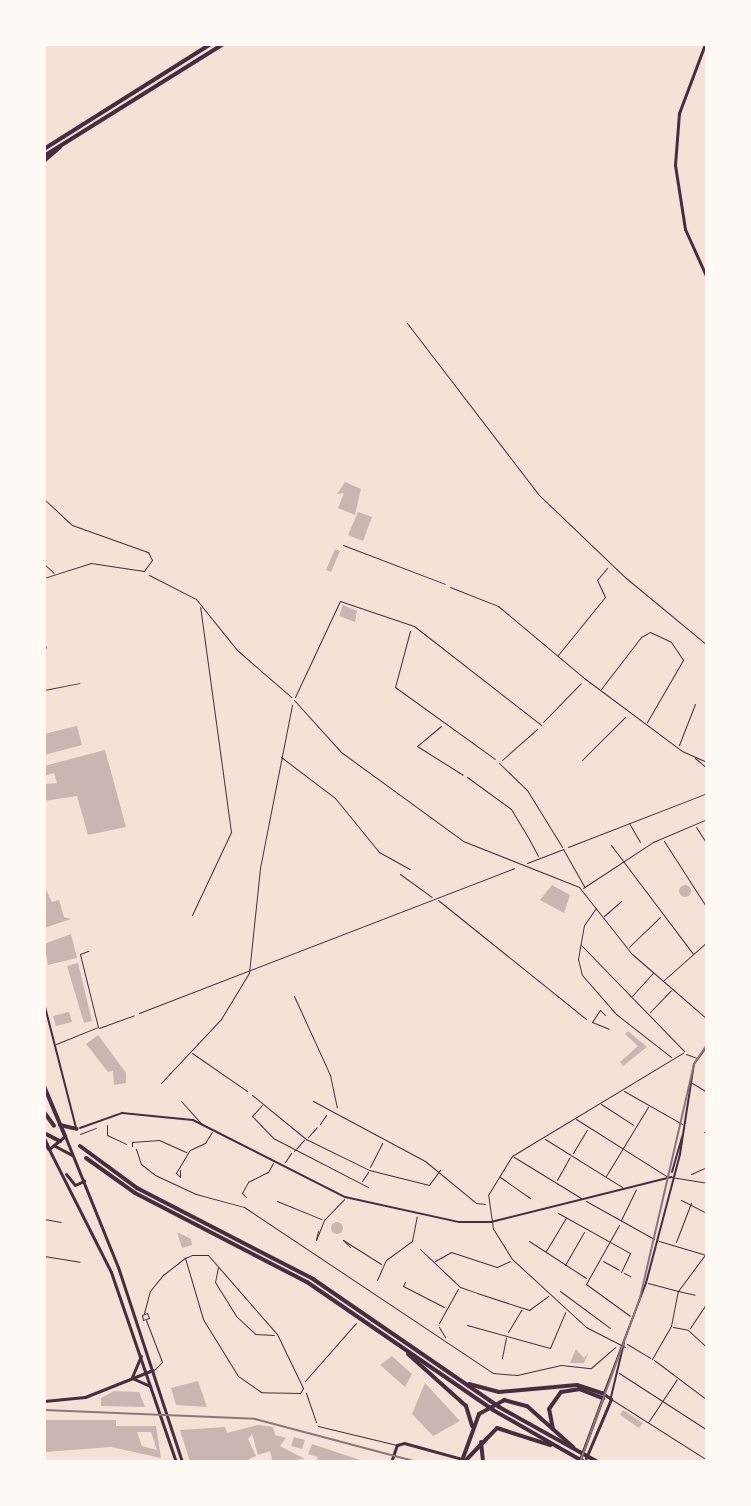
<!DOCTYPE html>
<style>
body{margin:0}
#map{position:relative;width:751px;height:1506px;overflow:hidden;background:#f7e1d7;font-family:"Fira Sans",sans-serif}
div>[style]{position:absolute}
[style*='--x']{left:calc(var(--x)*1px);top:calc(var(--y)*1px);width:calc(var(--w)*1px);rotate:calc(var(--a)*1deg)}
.building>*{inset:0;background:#ccb4b1}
.round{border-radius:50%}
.path>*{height:1px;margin:-0.5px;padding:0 0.5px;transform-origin:0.5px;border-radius:0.5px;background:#4a2c40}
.service>*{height:1px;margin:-0.5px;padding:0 0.5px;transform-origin:0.5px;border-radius:0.5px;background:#4a2c40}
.minor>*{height:1px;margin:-0.5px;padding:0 0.5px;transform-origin:0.5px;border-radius:0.5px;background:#4a2c40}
.tertiary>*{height:2px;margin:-1px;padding:0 1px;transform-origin:1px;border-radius:1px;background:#4a2c40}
.secondary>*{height:3px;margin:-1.5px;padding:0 1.5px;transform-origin:1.5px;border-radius:1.5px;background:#4a2c40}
.trunk>*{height:4px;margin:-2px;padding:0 2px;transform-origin:2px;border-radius:2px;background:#4a2c40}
.motorway>*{height:4px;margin:-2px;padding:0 2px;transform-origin:2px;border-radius:2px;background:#4a2c40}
.tram>*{height:2px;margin:-1px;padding:0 1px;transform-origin:1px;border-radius:1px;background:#8f747c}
.rail>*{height:2px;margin:-1px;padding:0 1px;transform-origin:1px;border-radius:1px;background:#8f747c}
span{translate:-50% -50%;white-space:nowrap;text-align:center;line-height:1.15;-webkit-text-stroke:8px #fffaf5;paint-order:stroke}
.frame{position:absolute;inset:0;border:46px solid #fffaf5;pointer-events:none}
</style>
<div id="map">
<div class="building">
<div style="clip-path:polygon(345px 482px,361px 489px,355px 515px,338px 508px,344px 493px,337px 494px)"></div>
<div style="clip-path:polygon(358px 512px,372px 517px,363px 541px,348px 535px)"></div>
<div style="clip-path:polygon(335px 549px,340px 551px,331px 572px,326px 570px)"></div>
<div style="clip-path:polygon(343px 605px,357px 611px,355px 622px,339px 616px)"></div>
<div style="clip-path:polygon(77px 726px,82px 745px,44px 755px,44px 734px)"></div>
<div style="clip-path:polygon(105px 750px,126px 827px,88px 835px,77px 796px,44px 801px,44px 784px,57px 783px,54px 773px,44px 776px,44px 766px)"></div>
<div class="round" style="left:679px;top:885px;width:12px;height:12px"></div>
<div style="clip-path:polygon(552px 885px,570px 895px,564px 913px,540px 900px)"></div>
<div style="clip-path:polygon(44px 886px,52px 902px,59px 900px,64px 917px,71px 919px,44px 928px)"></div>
<div style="clip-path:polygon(71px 934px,77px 958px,48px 965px,44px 944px)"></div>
<div style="clip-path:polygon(78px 963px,92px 1021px,84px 1023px,67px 966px)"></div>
<div style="clip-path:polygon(69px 1012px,72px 1022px,56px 1026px,53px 1016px)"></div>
<div style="clip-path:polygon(628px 1031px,647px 1047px,623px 1066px,620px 1062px,638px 1046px,625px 1034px)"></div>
<div style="clip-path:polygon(98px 1035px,126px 1073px,126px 1083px,114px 1085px,113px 1071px,108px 1072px,86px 1044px)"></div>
<div class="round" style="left:331px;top:1222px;width:12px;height:12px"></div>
<div style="clip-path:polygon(177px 1232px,191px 1239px,192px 1245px,182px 1248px)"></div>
<div style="clip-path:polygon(576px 1349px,584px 1358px,589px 1352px,584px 1363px,570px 1363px)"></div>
<div style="clip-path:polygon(392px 1356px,412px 1374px,405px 1387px,380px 1365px)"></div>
<div style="clip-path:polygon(198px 1381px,207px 1407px,176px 1405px,171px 1388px)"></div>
<div style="clip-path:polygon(425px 1383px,460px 1421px,433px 1436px,412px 1414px)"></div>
<div style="clip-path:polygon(114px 1391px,139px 1392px,145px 1407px,101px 1406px,101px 1398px)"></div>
<div style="clip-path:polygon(623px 1410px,643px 1423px,639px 1428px,620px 1415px)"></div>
<div style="clip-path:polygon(evenodd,44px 1420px,116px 1420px,116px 1426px,156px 1426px,161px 1458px,111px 1447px,44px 1452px,44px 1420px,137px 1432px,151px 1432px,157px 1450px,142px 1446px,137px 1432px)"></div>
<div style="clip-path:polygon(258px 1425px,273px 1427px,275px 1435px,286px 1438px,280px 1446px,305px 1459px,273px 1462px,270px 1451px,258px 1455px,252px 1434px,248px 1439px,256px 1456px,249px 1459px,251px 1462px,190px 1462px,180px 1430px,225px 1427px,227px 1433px)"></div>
<div style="clip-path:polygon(294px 1437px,305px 1440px,302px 1449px,291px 1446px)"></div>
<div style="clip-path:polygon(312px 1444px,363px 1461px,363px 1462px,316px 1462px,318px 1457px,308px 1454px)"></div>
</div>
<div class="path">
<div style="--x:407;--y:323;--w:215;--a:52.5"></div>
<div style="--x:538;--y:494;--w:122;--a:43.7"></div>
<div style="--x:626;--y:578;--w:105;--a:39.6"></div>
<div style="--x:343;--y:545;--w:109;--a:20.9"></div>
<div style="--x:149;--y:575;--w:53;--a:27.1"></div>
<div style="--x:196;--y:599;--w:65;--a:51.2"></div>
<div style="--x:237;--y:650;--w:72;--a:41"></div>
<div style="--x:410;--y:631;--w:58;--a:105"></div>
<div style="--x:395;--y:687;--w:123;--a:35.8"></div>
<div style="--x:543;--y:722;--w:54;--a:-45.7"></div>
<div style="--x:441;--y:726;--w:31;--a:140"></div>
<div style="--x:417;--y:746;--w:54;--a:32.2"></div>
<div style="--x:281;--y:757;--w:68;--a:37.2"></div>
<div style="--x:335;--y:798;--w:70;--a:50.8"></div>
<div style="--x:379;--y:852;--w:35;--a:29"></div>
<div style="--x:502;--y:760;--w:47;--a:-41.5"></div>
<div style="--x:582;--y:760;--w:61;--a:-45"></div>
<div style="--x:629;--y:823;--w:22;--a:60"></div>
<div style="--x:568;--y:847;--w:149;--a:-21.2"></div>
<div style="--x:400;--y:874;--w:39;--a:36"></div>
<div style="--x:438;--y:900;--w:190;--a:38.8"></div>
<div style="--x:192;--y:915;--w:92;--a:-64.8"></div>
<div style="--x:231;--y:832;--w:227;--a:-97.8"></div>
<div style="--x:294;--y:996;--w:87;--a:65.5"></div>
<div style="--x:330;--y:1075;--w:33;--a:78"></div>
<div style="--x:139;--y:1013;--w:402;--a:-21.1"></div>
<div style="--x:605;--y:1015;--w:7;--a:-135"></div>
<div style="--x:600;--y:1010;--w:14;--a:124"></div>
<div style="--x:592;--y:1022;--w:18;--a:22"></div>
<div style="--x:192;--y:1053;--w:67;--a:34.6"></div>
<div style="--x:161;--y:1083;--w:88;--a:-46.8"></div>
<div style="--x:221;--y:1019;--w:54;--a:-58.7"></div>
<div style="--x:249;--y:973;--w:106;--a:-84"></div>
<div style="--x:260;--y:868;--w:166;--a:-78.9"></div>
<div style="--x:320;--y:1124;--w:11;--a:-56"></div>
<div style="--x:107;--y:1125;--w:10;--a:90"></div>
<div style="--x:107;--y:1135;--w:21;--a:25"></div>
<div style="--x:80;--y:1134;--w:17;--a:-21"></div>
<div style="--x:136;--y:1149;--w:16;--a:72"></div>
<div style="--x:141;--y:1164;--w:18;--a:38"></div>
<div style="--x:155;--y:1175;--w:45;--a:24.9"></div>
<div style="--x:196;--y:1194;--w:50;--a:15.2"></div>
<div style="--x:244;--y:1207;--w:299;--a:33.7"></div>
<div style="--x:493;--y:1373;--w:24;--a:5"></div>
<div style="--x:517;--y:1375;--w:45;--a:-12.8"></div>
<div style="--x:561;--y:1365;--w:30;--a:6"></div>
<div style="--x:591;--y:1368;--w:32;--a:-41"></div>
<div style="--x:285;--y:1162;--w:11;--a:-56"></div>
<div style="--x:370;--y:1167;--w:27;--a:-63"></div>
<div style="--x:439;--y:1327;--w:12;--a:59"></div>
<div style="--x:305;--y:1381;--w:77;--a:-48.7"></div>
<div style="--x:306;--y:1393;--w:31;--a:71"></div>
</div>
<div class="service">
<div style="--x:44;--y:135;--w:1;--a:90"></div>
<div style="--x:295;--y:697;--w:106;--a:-64.9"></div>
<div style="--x:340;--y:601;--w:78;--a:18.7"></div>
<div style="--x:414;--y:626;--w:161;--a:37.9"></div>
<div style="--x:499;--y:763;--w:39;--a:44"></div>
<div style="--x:527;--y:790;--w:67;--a:58.4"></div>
<div style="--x:467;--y:777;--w:54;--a:36"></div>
<div style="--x:511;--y:809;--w:35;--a:59"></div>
<div style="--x:604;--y:916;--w:23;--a:-41"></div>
<div style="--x:99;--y:1028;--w:37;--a:-20"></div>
<div style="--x:560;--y:1291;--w:62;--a:36.5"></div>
<div style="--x:678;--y:1291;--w:17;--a:13"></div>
<div style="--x:318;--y:1426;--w:81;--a:13.5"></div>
</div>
<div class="minor">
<div style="--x:44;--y:499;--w:38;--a:43"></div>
<div style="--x:72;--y:525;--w:81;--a:19.6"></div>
<div style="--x:148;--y:552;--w:9;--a:63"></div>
<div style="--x:152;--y:560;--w:14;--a:126"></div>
<div style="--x:144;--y:571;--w:54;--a:-171.4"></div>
<div style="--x:91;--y:563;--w:49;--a:162.3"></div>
<div style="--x:44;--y:564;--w:13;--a:42"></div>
<div style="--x:450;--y:587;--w:52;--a:21.6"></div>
<div style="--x:498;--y:606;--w:112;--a:39.9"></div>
<div style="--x:584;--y:678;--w:122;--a:36.7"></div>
<div style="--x:682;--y:751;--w:27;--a:24"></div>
<div style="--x:44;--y:643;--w:5;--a:68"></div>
<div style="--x:558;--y:655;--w:75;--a:-51"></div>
<div style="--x:605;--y:597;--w:19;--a:-115"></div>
<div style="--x:597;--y:580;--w:16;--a:-50"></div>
<div style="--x:601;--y:689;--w:66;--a:-52.4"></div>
<div style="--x:641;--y:637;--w:10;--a:-29"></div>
<div style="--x:650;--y:632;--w:23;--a:25"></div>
<div style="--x:671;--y:642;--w:22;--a:56"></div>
<div style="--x:683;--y:660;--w:72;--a:120.1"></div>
<div style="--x:44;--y:690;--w:36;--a:-11"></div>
<div style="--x:294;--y:700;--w:70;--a:47.9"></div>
<div style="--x:341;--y:752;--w:151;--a:36.1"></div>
<div style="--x:463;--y:841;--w:125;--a:21.6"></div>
<div style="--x:579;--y:887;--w:85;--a:51.7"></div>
<div style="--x:632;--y:954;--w:99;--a:40.9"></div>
<div style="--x:679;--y:745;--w:44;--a:-68.7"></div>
<div style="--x:695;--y:758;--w:16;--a:40"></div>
<div style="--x:696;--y:827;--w:20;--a:57"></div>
<div style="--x:529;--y:839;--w:19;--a:62"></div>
<div style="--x:664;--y:841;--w:80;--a:57.3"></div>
<div style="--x:611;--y:845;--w:136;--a:53"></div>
<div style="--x:527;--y:863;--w:39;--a:-21"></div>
<div style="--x:563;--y:849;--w:43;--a:60.4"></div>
<div style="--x:583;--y:888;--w:84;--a:-33.3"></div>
<div style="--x:653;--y:842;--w:59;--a:-23.1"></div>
<div style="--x:596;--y:908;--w:21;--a:125"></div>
<div style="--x:584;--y:925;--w:35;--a:100"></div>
<div style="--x:578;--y:959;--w:16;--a:76"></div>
<div style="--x:582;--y:975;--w:52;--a:48.9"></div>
<div style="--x:616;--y:1014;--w:70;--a:38"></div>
<div style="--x:581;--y:945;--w:148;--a:45.8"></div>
<div style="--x:629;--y:947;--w:43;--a:-44.1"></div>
<div style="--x:664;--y:980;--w:57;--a:-41.5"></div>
<div style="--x:632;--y:996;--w:31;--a:-48"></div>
<div style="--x:650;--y:1012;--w:30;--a:-46"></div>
<div style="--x:56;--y:1044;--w:45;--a:-22"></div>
<div style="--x:98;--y:1027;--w:75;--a:-103.9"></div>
<div style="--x:80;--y:954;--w:9;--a:-21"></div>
<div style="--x:686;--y:1054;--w:12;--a:20"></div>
<div style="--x:692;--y:1083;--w:17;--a:31"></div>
<div style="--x:624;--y:1091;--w:67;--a:29.6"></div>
<div style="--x:252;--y:1095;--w:70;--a:39.2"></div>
<div style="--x:306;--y:1139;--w:70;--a:26.2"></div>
<div style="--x:369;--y:1170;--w:62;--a:14"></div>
<div style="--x:429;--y:1185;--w:19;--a:-54"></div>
<div style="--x:181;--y:1101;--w:30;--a:48"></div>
<div style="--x:313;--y:1101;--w:127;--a:28.2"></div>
<div style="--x:425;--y:1161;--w:66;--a:39.5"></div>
<div style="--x:476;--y:1203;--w:9;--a:6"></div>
<div style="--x:601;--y:1104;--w:38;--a:33"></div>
<div style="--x:262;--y:1105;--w:15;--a:132"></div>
<div style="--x:252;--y:1116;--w:30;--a:46"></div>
<div style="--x:273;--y:1138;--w:107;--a:27.3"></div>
<div style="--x:576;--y:1119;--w:107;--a:32.3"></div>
<div style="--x:704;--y:1132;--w:3;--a:18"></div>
<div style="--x:308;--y:1137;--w:13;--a:-48"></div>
<div style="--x:545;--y:1139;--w:91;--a:31.9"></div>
<div style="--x:132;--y:1146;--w:4;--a:-90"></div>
<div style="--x:132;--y:1142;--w:27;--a:-4"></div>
<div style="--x:159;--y:1140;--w:30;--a:24"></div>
<div style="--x:294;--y:1151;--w:15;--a:-48"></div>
<div style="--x:573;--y:1153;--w:27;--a:-59"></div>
<div style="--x:514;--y:1157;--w:79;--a:31.5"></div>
<div style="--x:180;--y:1170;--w:7;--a:90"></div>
<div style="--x:180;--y:1177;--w:6;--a:-135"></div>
<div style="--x:176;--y:1173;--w:27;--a:-59"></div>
<div style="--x:190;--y:1150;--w:17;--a:-25"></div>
<div style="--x:205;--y:1143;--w:13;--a:-58"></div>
<div style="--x:691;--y:1174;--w:17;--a:-24"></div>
<div style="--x:606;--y:1176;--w:81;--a:-58.7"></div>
<div style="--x:500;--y:1177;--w:37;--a:35"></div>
<div style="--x:671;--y:1177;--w:36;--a:9"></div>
<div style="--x:557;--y:1180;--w:26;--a:-61"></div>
<div style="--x:362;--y:1181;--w:11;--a:-56"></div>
<div style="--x:246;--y:1197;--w:6;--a:-135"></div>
<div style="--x:242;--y:1193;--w:13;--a:-61"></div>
<div style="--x:248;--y:1182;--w:22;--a:-27"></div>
<div style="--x:268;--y:1172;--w:10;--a:-61"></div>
<div style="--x:681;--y:1200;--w:29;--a:27"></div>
<div style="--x:277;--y:1201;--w:48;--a:22.2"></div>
<div style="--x:586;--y:1201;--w:78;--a:29.2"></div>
<div style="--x:558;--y:1213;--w:82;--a:29.1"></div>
<div style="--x:630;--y:1253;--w:21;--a:115"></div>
<div style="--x:44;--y:1219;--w:17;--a:10"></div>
<div style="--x:621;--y:1220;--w:34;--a:-64"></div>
<div style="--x:619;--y:1225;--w:68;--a:119.2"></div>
<div style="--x:586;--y:1284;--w:54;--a:36"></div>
<div style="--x:318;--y:1231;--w:9;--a:103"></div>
<div style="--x:316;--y:1240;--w:22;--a:-68"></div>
<div style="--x:324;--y:1220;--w:29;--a:-46"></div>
<div style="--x:529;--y:1241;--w:68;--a:33"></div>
<div style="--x:659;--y:1241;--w:49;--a:16.6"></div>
<div style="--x:676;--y:1242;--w:42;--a:-69"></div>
<div style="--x:350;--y:1247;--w:10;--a:-135"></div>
<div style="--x:343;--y:1240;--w:45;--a:32.3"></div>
<div style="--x:420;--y:1249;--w:55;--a:43.5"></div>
<div style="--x:460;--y:1287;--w:18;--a:19"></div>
<div style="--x:477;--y:1293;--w:55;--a:18.1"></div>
<div style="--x:529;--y:1310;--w:24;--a:-36"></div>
<div style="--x:546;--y:1251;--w:39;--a:-59"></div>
<div style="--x:44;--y:1256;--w:36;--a:9"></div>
<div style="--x:435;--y:1261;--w:18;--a:-29"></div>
<div style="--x:451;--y:1252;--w:48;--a:18.1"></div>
<div style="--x:497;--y:1267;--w:14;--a:-25"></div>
<div style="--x:603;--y:1261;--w:18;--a:29"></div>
<div style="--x:565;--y:1265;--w:38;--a:-60"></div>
<div style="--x:218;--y:1267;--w:15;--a:101"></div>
<div style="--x:215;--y:1282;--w:40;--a:58"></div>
<div style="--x:236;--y:1316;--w:26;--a:43"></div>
<div style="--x:255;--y:1334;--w:19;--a:3"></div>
<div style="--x:624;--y:1273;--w:7;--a:27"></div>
<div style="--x:377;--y:1280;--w:22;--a:-66"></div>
<div style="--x:386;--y:1260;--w:32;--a:-36"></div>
<div style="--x:412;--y:1241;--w:25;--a:-79"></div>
<div style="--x:405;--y:1282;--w:4;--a:117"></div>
<div style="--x:403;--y:1286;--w:46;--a:27.1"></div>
<div style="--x:648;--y:1283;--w:31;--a:15"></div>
<div style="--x:144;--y:1313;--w:23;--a:-75"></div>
<div style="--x:150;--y:1291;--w:21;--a:-51"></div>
<div style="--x:163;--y:1275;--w:28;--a:-38"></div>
<div style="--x:185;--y:1258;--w:8;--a:-23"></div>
<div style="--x:192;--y:1255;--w:16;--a:0"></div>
<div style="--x:208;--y:1255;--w:105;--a:48.9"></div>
<div style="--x:277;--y:1334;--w:60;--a:64.3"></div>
<div style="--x:303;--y:1388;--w:6;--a:121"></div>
<div style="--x:300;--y:1393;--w:39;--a:-179"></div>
<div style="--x:261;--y:1392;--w:28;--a:-145"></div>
<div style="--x:238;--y:1376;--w:67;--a:-121.6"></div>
<div style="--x:203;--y:1319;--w:64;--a:-106.4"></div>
<div style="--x:147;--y:1313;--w:5;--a:68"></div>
<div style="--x:149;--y:1318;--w:6;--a:162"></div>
<div style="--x:143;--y:1320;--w:5;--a:-101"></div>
<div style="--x:142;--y:1315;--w:5;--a:-22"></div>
<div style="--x:146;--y:1320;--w:45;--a:69.1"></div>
<div style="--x:162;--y:1362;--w:10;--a:135"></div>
<div style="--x:439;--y:1323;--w:39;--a:-61"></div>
<div style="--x:467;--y:1325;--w:86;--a:15.5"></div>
<div style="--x:550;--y:1348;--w:39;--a:-67"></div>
<div style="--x:673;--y:1327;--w:15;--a:11"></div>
<div style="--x:688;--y:1330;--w:26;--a:43"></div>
<div style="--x:690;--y:1328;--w:30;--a:-56"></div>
<div style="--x:508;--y:1332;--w:26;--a:-59"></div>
<div style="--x:627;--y:1344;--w:27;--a:31"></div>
<div style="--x:625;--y:1347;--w:44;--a:-152.9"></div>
<div style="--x:586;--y:1327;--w:100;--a:-137.4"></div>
<div style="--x:512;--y:1259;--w:36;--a:-122"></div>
<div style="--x:493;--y:1229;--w:34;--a:-98"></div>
<div style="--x:488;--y:1195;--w:46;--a:-58.4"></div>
<div style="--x:512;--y:1156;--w:200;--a:-31.1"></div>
<div style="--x:502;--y:1358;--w:21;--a:-79"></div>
<div style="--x:652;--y:1359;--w:38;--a:-60"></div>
<div style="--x:671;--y:1326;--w:36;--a:-79"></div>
<div style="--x:678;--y:1291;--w:44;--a:-53.4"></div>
<div style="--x:654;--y:1360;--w:66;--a:37"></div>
<div style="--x:619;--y:1373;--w:105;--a:32.9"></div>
<div style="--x:611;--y:1399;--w:114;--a:32.4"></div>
<div style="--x:649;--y:1421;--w:50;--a:-56.3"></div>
</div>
<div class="tertiary">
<div style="--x:44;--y:1003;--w:129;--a:75.6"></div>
<div style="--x:80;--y:1128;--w:45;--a:-19.7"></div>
<div style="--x:122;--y:1113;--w:71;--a:5.6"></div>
<div style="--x:193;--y:1120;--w:170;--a:26.9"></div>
<div style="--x:345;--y:1197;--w:117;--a:12.4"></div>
<div style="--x:459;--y:1222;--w:32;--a:0"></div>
<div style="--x:491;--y:1222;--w:186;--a:-14"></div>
<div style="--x:672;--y:1172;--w:37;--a:-74"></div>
<div style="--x:604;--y:1393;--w:118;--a:-69.1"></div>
<div style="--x:646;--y:1283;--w:133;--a:-75.2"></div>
<div style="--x:680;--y:1154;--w:91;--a:-81.2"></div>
<div style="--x:694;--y:1064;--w:22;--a:-54"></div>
<div style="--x:611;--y:1397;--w:56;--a:-76.5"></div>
</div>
<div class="secondary">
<div style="--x:705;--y:44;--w:74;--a:110.6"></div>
<div style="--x:679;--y:113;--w:52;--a:94.4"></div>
<div style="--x:675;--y:165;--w:65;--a:81.1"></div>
<div style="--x:685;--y:229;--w:54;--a:65.8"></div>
<div style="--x:55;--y:1146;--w:19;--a:28"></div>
<div style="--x:66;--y:1174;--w:14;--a:51"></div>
<div style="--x:75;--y:1185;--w:10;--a:-24"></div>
<div style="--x:132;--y:1377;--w:23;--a:-67"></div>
<div style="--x:132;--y:1378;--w:20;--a:24"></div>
<div style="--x:44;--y:1401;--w:41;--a:-5.6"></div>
<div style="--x:85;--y:1397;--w:73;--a:-21.7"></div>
<div style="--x:586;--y:1458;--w:64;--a:-67"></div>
<div style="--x:176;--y:1462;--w:201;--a:-108.9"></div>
<div style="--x:111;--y:1272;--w:138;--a:-116.8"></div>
<div style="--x:49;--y:1149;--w:21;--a:-39"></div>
<div style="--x:65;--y:1136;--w:141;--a:68"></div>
<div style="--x:118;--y:1267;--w:205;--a:71.8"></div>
<div style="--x:391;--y:1462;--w:18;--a:-71"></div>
<div style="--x:397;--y:1445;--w:7;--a:-16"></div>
<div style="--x:404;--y:1443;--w:72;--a:15.4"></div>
<div style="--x:579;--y:1462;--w:72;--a:-69.8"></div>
<div style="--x:604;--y:1394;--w:9;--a:36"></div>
</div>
<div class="trunk">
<div style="--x:44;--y:1086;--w:54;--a:67.2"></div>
<div style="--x:44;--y:1112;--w:17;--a:54"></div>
<div style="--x:60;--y:1125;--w:17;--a:13"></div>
<div style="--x:44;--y:1133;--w:18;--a:27"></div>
<div style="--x:44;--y:1138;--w:12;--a:66"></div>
<div style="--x:80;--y:1146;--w:71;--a:36.4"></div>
<div style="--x:137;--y:1188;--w:198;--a:27.3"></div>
<div style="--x:313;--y:1279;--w:226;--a:34.5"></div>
<div style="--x:499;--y:1407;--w:113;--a:29.1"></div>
<div style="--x:86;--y:1158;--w:60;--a:35.5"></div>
<div style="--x:135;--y:1193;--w:194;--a:27.4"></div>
<div style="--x:307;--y:1282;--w:226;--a:34.5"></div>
<div style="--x:493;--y:1410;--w:105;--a:29.7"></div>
<div style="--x:408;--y:1354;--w:78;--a:41.9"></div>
<div style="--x:466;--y:1406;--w:21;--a:73"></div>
<div style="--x:469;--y:1384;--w:31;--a:15"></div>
<div style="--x:499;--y:1392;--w:78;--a:-5.1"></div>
<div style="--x:577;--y:1385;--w:28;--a:18"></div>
<div style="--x:553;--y:1429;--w:20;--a:-101"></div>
<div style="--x:549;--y:1409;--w:21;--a:-55"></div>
<div style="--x:561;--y:1392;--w:18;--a:-9"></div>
<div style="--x:579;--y:1389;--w:26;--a:21"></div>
<div style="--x:481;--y:1442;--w:20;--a:84"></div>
<div style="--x:463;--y:1458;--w:47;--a:-70"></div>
<div style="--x:479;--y:1414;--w:29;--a:-29"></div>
<div style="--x:504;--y:1400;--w:24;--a:15"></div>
<div style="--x:527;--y:1406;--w:62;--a:41.7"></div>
<div style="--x:467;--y:1459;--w:43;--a:-45.9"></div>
<div style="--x:497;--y:1428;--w:56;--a:17.8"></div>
</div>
<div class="motorway">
<div style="--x:44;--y:149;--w:197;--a:-32.2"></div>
<div style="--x:44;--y:156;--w:211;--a:-32"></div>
<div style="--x:44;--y:161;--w:21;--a:-41"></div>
</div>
<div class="tram">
<div style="--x:580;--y:1462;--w:175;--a:-69.9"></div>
<div style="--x:640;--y:1298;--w:240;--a:-77"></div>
<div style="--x:694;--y:1064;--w:23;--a:-56"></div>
</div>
<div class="rail">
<div style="--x:44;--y:1410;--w:211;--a:2.4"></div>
<div style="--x:255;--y:1419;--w:169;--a:14.8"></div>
</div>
<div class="frame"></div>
</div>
